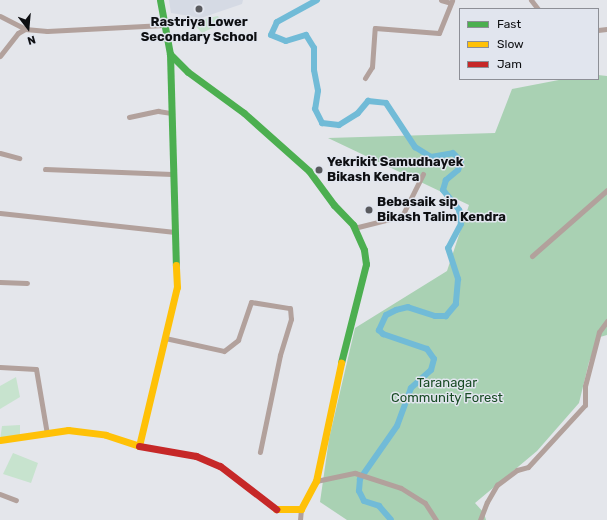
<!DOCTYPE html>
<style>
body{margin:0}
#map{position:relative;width:607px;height:520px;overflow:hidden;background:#e4e6eb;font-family:Rubik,sans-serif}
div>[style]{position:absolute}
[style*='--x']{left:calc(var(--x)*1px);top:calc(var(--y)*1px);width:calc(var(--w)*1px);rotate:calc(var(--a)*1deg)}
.built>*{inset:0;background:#d5dae4}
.green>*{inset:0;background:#c7e3ce}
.forest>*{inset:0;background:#a9d1b3}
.canal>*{height:6px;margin:-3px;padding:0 3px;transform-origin:3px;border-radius:3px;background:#71bbd7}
.street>*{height:5px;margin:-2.5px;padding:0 2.5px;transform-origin:2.5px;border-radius:2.5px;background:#b2a19c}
.fast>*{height:7px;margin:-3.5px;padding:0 3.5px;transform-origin:3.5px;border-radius:3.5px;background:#4caf50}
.slow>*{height:7px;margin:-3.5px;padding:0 3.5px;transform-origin:3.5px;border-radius:3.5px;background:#ffc107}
.jam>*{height:7px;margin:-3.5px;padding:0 3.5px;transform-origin:3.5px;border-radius:3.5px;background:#c62828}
.dots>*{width:11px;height:11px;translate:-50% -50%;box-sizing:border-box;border:2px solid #e1e5ee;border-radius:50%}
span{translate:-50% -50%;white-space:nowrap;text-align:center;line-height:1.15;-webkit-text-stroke:3px #e1e5ee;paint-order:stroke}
.poi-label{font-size:13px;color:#0e0f12;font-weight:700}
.left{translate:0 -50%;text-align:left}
.park-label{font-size:13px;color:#194b25}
.legend{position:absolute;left:459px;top:8px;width:140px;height:72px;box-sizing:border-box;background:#e1e5ee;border:1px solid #8d8f96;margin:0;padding:5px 7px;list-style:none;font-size:12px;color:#0e0f12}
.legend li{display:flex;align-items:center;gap:8px;height:20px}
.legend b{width:20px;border:1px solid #8d8f96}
.north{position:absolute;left:8px;top:8px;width:40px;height:40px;-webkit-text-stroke:3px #e1e5ee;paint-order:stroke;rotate:164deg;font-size:11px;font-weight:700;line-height:16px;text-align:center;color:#0e0f12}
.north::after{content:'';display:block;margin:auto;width:14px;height:18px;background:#0e0f12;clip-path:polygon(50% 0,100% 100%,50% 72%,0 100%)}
</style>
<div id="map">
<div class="built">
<div style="clip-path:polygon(169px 0,243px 0,242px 4px,201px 18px,171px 13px)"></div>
</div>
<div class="green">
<div style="clip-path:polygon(218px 16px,222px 23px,202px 33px,192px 22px)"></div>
<div style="clip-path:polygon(16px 377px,20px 397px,0 409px,0 386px)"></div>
<div style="clip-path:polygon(20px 425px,20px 438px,0 440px,2px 426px)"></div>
<div style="clip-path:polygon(13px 453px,38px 463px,31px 483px,3px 474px)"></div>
</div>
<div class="forest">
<div style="clip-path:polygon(598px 75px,607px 76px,607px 335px,600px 337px,589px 362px,579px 403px,537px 451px,475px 503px,484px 513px,486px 520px,347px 520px,320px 502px,329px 439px,355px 328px,447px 271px,469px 205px,328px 138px,495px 133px,512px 89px,564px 79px,598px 79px)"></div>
</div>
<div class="canal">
<div style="--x:317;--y:0;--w:46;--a:151.2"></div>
<div style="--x:277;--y:22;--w:14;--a:115"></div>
<div style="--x:271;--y:35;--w:16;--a:22"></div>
<div style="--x:286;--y:41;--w:21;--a:-17"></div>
<div style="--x:306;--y:35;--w:15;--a:58"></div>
<div style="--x:314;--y:48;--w:22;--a:90"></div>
<div style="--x:314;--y:70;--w:21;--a:79"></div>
<div style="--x:318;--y:91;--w:18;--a:99"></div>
<div style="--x:315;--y:109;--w:16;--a:63"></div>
<div style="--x:322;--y:123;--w:17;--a:7"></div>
<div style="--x:339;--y:125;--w:22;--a:-32"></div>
<div style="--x:358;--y:113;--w:16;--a:-50"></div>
<div style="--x:368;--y:101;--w:18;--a:6"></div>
<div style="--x:386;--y:103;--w:53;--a:56.6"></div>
<div style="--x:415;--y:147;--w:19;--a:32"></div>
<div style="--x:431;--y:157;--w:22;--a:-10"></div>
<div style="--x:453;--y:153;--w:11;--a:45"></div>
<div style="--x:461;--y:161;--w:9;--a:108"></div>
<div style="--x:458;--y:170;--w:16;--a:140"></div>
<div style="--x:446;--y:180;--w:10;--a:107"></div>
<div style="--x:443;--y:190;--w:26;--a:51"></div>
<div style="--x:459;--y:210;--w:14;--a:82"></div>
<div style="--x:461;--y:224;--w:27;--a:118"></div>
<div style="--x:448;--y:248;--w:33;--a:72"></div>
<div style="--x:458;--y:279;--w:25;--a:95"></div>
<div style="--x:456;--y:304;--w:16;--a:130"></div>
<div style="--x:446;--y:316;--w:11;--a:180"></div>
<div style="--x:435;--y:316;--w:28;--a:-162"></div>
<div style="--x:408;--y:307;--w:12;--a:166"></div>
<div style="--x:396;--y:310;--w:11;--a:153"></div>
<div style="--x:386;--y:315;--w:17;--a:115"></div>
<div style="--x:379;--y:330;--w:6;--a:45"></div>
<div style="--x:383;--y:334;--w:46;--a:18.8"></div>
<div style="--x:427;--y:349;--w:12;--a:55"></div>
<div style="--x:434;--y:359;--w:11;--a:105"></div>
<div style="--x:431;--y:370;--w:27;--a:138"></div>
<div style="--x:411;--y:388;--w:40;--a:110.2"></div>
<div style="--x:397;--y:426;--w:65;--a:124.9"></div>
<div style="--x:360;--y:479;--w:12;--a:95"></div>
<div style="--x:359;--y:491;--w:11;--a:63"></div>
<div style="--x:364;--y:501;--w:16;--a:18"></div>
<div style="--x:379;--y:506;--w:18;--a:49"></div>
</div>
<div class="street">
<div style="--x:441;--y:0;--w:10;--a:17"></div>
<div style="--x:531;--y:0;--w:11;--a:52"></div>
<div style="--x:0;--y:16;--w:28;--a:27"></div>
<div style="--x:25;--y:29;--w:22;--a:5"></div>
<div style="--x:47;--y:31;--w:117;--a:-2.9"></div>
<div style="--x:598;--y:30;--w:9;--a:-6"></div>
<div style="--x:0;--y:56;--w:29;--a:-52"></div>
<div style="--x:18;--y:33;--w:8;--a:-30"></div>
<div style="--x:365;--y:78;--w:13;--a:-58"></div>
<div style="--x:372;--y:67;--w:39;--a:-86"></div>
<div style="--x:375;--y:28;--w:64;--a:4.5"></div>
<div style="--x:439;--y:33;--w:35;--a:-68"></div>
<div style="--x:129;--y:117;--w:30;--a:-12"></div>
<div style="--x:158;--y:111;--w:12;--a:9"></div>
<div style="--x:0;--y:153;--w:20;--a:15"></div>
<div style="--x:45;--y:169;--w:127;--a:2.3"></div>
<div style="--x:0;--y:213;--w:176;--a:6.2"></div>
<div style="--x:354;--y:228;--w:49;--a:-14"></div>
<div style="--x:402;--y:216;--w:47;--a:-63.4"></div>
<div style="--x:532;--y:256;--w:100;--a:-41.3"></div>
<div style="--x:0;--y:282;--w:27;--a:2"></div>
<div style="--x:165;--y:338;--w:60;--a:12.4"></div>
<div style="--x:224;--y:351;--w:18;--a:-38"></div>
<div style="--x:238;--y:340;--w:40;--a:-71.1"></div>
<div style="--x:251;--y:302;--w:39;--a:9"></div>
<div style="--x:290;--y:308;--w:11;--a:85"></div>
<div style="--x:291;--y:319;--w:38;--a:107"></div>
<div style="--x:280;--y:355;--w:99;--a:101.7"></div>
<div style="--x:0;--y:367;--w:36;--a:3"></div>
<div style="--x:36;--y:369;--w:66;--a:80.4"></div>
<div style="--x:316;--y:481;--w:40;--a:-12"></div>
<div style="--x:355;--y:473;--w:48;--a:18.1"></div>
<div style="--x:401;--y:488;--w:28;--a:32"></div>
<div style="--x:425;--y:503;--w:20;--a:57"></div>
<div style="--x:0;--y:494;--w:17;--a:21"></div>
<div style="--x:300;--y:520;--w:11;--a:-85"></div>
<div style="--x:480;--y:520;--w:19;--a:-69"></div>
<div style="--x:487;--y:502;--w:20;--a:-60"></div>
<div style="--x:497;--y:485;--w:25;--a:-37"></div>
<div style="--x:517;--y:470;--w:11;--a:-15"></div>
<div style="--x:528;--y:467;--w:84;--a:-47.4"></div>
<div style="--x:585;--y:405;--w:19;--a:-90"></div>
<div style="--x:585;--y:386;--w:56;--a:-75.5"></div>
<div style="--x:599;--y:332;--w:14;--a:-54"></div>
</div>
<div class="fast">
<div style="--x:160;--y:0;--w:55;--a:79.5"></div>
<div style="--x:170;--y:54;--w:211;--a:88.4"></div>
<div style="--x:170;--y:54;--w:25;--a:45"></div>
<div style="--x:188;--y:72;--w:69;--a:36.2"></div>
<div style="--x:244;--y:113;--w:87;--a:41.7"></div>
<div style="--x:309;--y:171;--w:42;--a:53.7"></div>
<div style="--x:334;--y:205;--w:28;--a:46"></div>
<div style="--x:353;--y:225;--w:27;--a:66"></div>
<div style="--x:364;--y:250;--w:14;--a:82"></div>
<div style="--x:366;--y:264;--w:102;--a:104.2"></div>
</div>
<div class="slow">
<div style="--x:0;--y:440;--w:69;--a:-8.4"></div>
<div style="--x:68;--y:430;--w:38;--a:7"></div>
<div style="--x:106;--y:435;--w:35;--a:18"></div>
<div style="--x:139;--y:446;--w:163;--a:-76.6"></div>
<div style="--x:177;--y:287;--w:22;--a:-93"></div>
<div style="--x:276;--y:509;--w:25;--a:0"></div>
<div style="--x:301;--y:509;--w:32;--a:-62"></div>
<div style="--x:316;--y:481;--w:121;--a:-78"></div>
</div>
<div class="jam">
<div style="--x:139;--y:446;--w:58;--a:10"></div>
<div style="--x:196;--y:456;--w:26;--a:23"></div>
<div style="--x:220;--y:466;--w:71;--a:37.5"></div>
</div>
<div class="dots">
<div style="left:199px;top:9px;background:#595a5e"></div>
<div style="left:319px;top:170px;background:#595a5e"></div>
<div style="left:369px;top:210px;background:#595a5e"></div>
</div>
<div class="poi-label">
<span style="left:199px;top:30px">Rastriya Lower<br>Secondary School</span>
<span class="left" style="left:327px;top:170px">Yekrikit Samudhayek<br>Bikash Kendra</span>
<span class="left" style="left:377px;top:210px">Bebasaik sip<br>Bikash Talim Kendra</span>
</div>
<div class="park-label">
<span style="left:447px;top:391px">Taranagar<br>Community Forest</span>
</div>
<ul class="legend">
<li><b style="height:5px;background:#4caf50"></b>Fast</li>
<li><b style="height:5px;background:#ffc107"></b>Slow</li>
<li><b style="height:5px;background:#c62828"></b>Jam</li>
</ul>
<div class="north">N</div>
</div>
